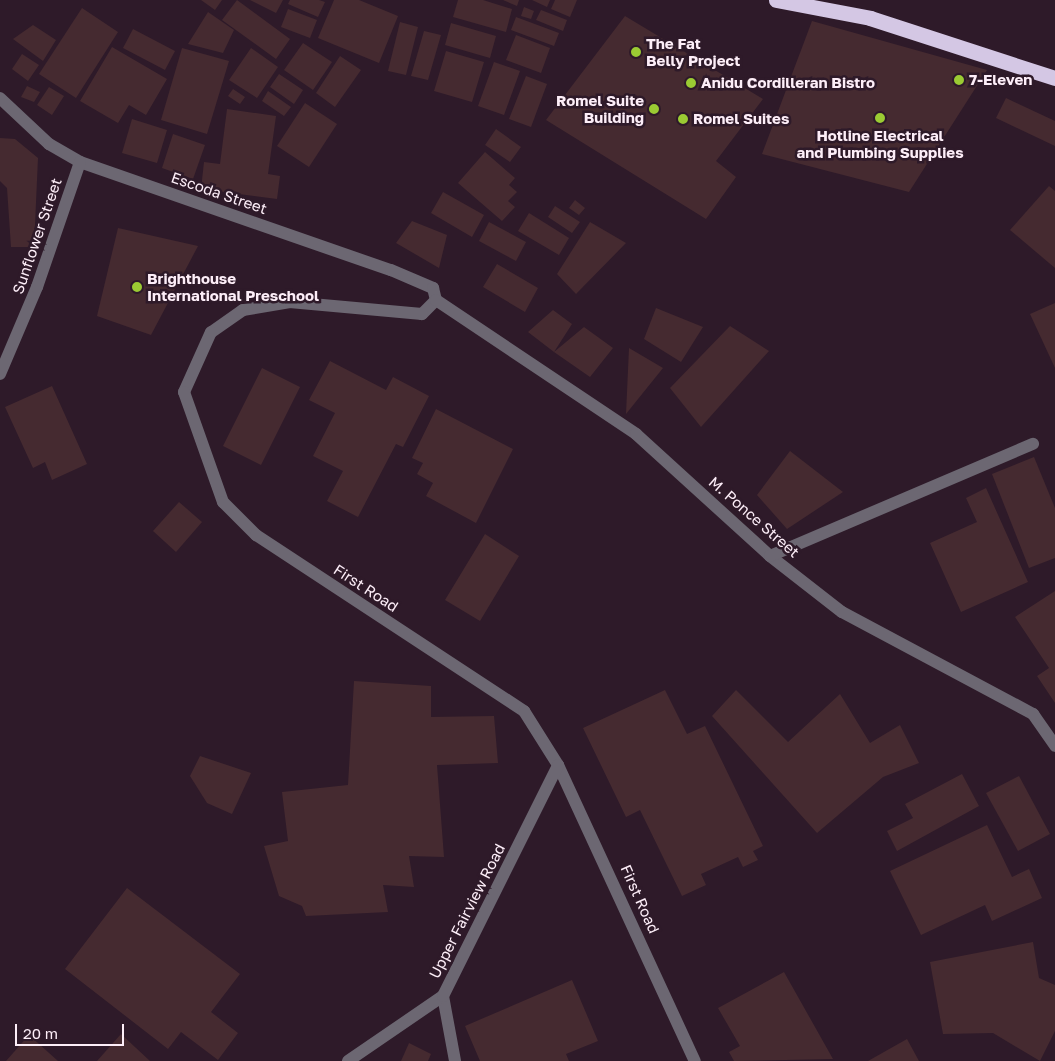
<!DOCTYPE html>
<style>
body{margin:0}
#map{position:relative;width:1055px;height:1061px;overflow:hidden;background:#2e1a29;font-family:"Golos Text",sans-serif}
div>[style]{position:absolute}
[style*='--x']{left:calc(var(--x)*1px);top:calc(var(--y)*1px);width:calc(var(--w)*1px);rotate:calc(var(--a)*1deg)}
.building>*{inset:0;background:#452a30}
.minor>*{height:12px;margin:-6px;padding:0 6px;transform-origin:6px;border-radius:6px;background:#6c6772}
.highway>*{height:15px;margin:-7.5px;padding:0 7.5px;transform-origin:7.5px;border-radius:7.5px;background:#d4c7e4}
.dots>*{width:14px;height:14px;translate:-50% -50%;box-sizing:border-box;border:2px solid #2e1a29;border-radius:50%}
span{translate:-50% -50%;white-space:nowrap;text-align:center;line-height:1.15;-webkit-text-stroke:5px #2e1a29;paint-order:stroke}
.poi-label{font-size:15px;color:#fdeef8;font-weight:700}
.left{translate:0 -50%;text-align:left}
.right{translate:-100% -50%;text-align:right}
.street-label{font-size:15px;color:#fdeef8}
.scale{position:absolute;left:15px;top:1024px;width:109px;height:22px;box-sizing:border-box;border:2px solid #fdeef8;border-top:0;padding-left:6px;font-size:15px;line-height:18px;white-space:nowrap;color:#fdeef8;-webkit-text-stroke:4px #2e1a29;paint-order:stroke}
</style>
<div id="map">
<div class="building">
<div style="clip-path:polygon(201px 0,222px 0,215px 10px)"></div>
<div style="clip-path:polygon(237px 0,290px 39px,276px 59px,222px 20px)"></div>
<div style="clip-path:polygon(250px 0,283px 0,276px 13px)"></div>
<div style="clip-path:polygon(290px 0,319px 0,325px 2px,318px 17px,288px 4px)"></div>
<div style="clip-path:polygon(334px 0,359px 0,398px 16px,379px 63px,318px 38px)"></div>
<div style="clip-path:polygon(458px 0,483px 0,512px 9px,506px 32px,453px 17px)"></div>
<div style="clip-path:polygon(503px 0,519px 0,517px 6px)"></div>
<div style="clip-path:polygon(532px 0,550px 0,547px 7px)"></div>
<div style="clip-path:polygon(555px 0,577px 0,570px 17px,551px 9px)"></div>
<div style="clip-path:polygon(524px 7px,534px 11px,531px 19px,521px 16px)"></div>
<div style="clip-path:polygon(82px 8px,118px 32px,76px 98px,39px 74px)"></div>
<div style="clip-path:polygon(288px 9px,317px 20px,310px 38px,281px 27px)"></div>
<div style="clip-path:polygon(541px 10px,567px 20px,563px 31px,536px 20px)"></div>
<div style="clip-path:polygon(208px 12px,234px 30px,223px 53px,188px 44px)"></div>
<div style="clip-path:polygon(625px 16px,763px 99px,716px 161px,736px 177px,706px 219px,546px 120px)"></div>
<div style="clip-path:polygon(516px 17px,559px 33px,554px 46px,511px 30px)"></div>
<div style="clip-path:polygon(812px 21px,987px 70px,909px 192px,762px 154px)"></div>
<div style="clip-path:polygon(400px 22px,418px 27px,406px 75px,388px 71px)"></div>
<div style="clip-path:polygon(451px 23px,496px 36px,490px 58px,445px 45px)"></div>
<div style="clip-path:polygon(33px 25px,56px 40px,43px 61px,13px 39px)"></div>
<div style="clip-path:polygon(133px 29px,175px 51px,165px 70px,123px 48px)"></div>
<div style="clip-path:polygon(424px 31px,441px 35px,428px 80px,411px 76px)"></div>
<div style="clip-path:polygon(516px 35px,550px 48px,541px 73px,506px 60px)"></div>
<div style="clip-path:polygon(303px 43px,332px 62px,313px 90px,284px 70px)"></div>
<div style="clip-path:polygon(112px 47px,167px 79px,146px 115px,129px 105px,118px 123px,80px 101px)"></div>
<div style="clip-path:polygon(182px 48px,229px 61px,207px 134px,161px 120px)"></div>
<div style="clip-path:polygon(251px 48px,278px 67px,257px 98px,229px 80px)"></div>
<div style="clip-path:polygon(446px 51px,484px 62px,472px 102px,434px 91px)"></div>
<div style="clip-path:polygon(22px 54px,39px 65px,28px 81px,12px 69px)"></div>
<div style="clip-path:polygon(340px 56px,361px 70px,335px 107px,316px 93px)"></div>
<div style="clip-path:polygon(494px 62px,520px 71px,504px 115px,478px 106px)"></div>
<div style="clip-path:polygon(279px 74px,303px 90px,294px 104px,270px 87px)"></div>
<div style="clip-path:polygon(526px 76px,547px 84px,531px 127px,509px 119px)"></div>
<div style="clip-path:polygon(27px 86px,40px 92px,34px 102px,21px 97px)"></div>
<div style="clip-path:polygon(49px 87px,64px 96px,52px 115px,37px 105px)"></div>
<div style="clip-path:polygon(233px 89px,245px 97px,240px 104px,228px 96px)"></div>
<div style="clip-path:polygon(268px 91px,291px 107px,284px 116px,262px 101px)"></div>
<div style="clip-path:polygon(1006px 98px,1055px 121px,1055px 146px,996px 118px)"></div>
<div style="clip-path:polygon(305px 103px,337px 124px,309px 167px,277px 146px)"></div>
<div style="clip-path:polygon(227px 109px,276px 116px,268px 174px,280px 176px,277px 199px,201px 189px,204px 162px,220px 164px)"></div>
<div style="clip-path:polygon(132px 119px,167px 130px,157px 163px,122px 153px)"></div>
<div style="clip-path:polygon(496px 129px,521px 147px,510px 162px,485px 145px)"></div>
<div style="clip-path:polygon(173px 134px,205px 145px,193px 179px,162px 168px)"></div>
<div style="clip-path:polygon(0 138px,15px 139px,38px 158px,34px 247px,11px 247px,7px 188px,0 181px)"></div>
<div style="clip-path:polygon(485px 152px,515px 178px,509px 185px,517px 192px,508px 201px,515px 207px,502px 221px,458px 183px)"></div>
<div style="clip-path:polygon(1049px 186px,1055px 191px,1055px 268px,1010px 230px)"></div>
<div style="clip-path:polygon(443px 192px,484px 215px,472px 237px,431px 213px)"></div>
<div style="clip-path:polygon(575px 200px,585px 208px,579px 215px,569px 208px)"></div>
<div style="clip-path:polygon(555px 206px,580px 222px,572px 233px,548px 217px)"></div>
<div style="clip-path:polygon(529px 213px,569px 238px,559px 255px,518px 231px)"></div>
<div style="clip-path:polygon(412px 221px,447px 235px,439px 268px,396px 243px)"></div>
<div style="clip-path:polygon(489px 222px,526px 242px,516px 261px,479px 241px)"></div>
<div style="clip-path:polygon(590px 222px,626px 243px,576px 294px,557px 274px)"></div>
<div style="clip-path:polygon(118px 228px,198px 246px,151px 335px,97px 316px)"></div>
<div style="clip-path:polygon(497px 264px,538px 288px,525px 312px,483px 287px)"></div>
<div style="clip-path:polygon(1055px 303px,1055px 368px,1030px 314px)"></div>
<div style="clip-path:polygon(656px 308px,703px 327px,681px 362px,644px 339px)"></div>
<div style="clip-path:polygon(553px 310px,572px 324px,554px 352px,584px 327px,613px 348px,590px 377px,554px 352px,528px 332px)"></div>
<div style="clip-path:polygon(730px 326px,769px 351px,701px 427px,670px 388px)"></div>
<div style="clip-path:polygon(629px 348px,663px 368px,626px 414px)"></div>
<div style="clip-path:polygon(330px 361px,386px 390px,393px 377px,429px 396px,403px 447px,396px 444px,358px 517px,327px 501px,343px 471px,313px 456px,335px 413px,309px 400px)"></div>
<div style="clip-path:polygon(262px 368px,300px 387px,261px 465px,223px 446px)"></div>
<div style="clip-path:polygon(52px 386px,87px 464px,52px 480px,45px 462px,33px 468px,5px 407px)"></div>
<div style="clip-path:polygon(436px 409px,513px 449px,476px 523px,426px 496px,433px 483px,417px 474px,423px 463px,412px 458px)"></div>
<div style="clip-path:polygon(790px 451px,843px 492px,787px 529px,757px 495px)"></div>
<div style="clip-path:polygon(1034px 457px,1055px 508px,1055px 558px,1029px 568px,992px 474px)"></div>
<div style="clip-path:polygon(986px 488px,1028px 582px,961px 612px,930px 543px,977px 522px,966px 498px)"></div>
<div style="clip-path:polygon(179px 502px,202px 522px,176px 552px,153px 531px)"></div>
<div style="clip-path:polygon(485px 534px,519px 556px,480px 621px,445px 600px)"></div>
<div style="clip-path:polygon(1055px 591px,1055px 703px,1037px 676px,1049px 668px,1015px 617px)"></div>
<div style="clip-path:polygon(354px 681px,431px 686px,431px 717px,494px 716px,498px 763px,437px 765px,444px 857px,409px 856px,414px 887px,383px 885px,388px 912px,306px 916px,302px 906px,279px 896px,264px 846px,288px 841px,282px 792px,348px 785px)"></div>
<div style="clip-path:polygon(665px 690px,687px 734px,705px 726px,763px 846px,753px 851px,758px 860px,743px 867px,738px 857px,701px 874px,706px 885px,682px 896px,640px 810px,626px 817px,583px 728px)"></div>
<div style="clip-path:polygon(736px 690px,788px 742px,840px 694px,870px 743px,900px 725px,919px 763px,883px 777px,817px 833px,712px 716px)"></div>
<div style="clip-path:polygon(200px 756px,251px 773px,232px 814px,207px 803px,190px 776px)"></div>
<div style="clip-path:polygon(962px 774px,979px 806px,897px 851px,887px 831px,913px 818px,905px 804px)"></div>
<div style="clip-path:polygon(1019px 776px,1050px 834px,1018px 851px,986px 793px)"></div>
<div style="clip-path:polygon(987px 825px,1012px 877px,1029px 869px,1042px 898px,992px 921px,985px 905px,921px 935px,890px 871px)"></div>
<div style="clip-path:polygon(127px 888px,240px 974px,211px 1012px,238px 1033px,218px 1060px,181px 1032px,168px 1049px,65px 969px)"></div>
<div style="clip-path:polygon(1033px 942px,1039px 978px,1055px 985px,1055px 1031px,1040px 1061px,993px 1033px,943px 1034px,930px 962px)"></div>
<div style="clip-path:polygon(784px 972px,833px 1059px,734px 1061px,729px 1052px,740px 1046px,718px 1008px)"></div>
<div style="clip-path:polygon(572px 980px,598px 1041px,566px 1054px,569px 1061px,480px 1061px,465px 1026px)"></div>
<div style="clip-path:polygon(121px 1034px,150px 1061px,97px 1061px)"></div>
<div style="clip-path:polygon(29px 1035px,58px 1061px,6px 1061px)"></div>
<div style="clip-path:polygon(907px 1039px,919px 1061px,868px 1061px)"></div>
<div style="clip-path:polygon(409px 1043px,431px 1054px,428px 1061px,401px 1061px)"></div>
</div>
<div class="minor">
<div style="--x:0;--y:98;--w:67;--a:43.2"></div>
<div style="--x:49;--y:144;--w:36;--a:30"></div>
<div style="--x:80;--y:162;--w:329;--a:19.2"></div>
<div style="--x:391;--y:270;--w:46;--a:23.2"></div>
<div style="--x:433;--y:288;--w:12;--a:76"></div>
<div style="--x:436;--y:300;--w:20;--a:135"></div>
<div style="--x:422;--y:314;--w:133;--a:-174.8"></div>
<div style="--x:290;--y:302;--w:48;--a:170.3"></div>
<div style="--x:243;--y:310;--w:39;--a:145"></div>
<div style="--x:211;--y:332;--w:66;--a:114.2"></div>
<div style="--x:184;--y:392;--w:117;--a:70.5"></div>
<div style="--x:223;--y:502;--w:47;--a:45"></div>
<div style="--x:256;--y:535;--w:321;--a:33.3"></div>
<div style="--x:524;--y:711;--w:64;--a:57.8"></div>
<div style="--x:558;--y:765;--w:326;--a:65.2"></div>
<div style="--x:436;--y:300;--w:241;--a:33.8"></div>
<div style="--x:636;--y:434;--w:181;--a:42.3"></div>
<div style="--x:770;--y:556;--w:91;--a:37.9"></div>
<div style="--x:842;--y:612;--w:217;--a:28.1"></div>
<div style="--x:1033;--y:714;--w:39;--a:55"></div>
<div style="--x:0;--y:374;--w:95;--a:-67"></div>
<div style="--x:37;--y:287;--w:132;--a:-71"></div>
<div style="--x:770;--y:556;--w:286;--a:-23.1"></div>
<div style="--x:443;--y:996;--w:66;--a:79.5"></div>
<div style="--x:348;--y:1061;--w:115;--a:-34.4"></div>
<div style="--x:443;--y:996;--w:258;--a:-63.5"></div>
</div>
<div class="highway">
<div style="--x:776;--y:0;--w:96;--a:10.8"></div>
<div style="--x:870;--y:18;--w:194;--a:18"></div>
</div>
<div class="dots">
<div style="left:636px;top:52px;background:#9bcb33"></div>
<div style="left:959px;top:80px;background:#9bcb33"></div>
<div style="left:691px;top:83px;background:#9bcb33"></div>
<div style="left:654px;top:109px;background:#9bcb33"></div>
<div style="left:880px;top:118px;background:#9bcb33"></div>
<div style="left:683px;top:119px;background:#9bcb33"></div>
<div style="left:137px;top:287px;background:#9bcb33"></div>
</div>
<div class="poi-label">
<span class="left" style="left:646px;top:52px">The Fat<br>Belly Project</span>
<span class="left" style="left:969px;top:80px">7-Eleven</span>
<span class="left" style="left:701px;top:83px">Anidu Cordilleran Bistro</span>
<span class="right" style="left:644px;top:109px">Romel Suite<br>Building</span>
<span class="left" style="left:693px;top:119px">Romel Suites</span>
<span style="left:880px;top:144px">Hotline Electrical<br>and Plumbing Supplies</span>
<span class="left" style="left:147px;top:287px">Brighthouse<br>International Preschool</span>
</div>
<div class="street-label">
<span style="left:219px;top:193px;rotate:19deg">Escoda Street</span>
<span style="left:37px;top:236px;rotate:-71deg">Sunflower Street</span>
<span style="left:754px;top:517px;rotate:41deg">M. Ponce Street</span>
<span style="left:366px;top:588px;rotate:33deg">First Road</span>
<span style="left:640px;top:899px;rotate:66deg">First Road</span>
<span style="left:467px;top:911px;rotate:-63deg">Upper Fairview Road</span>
</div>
<div class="scale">20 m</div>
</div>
